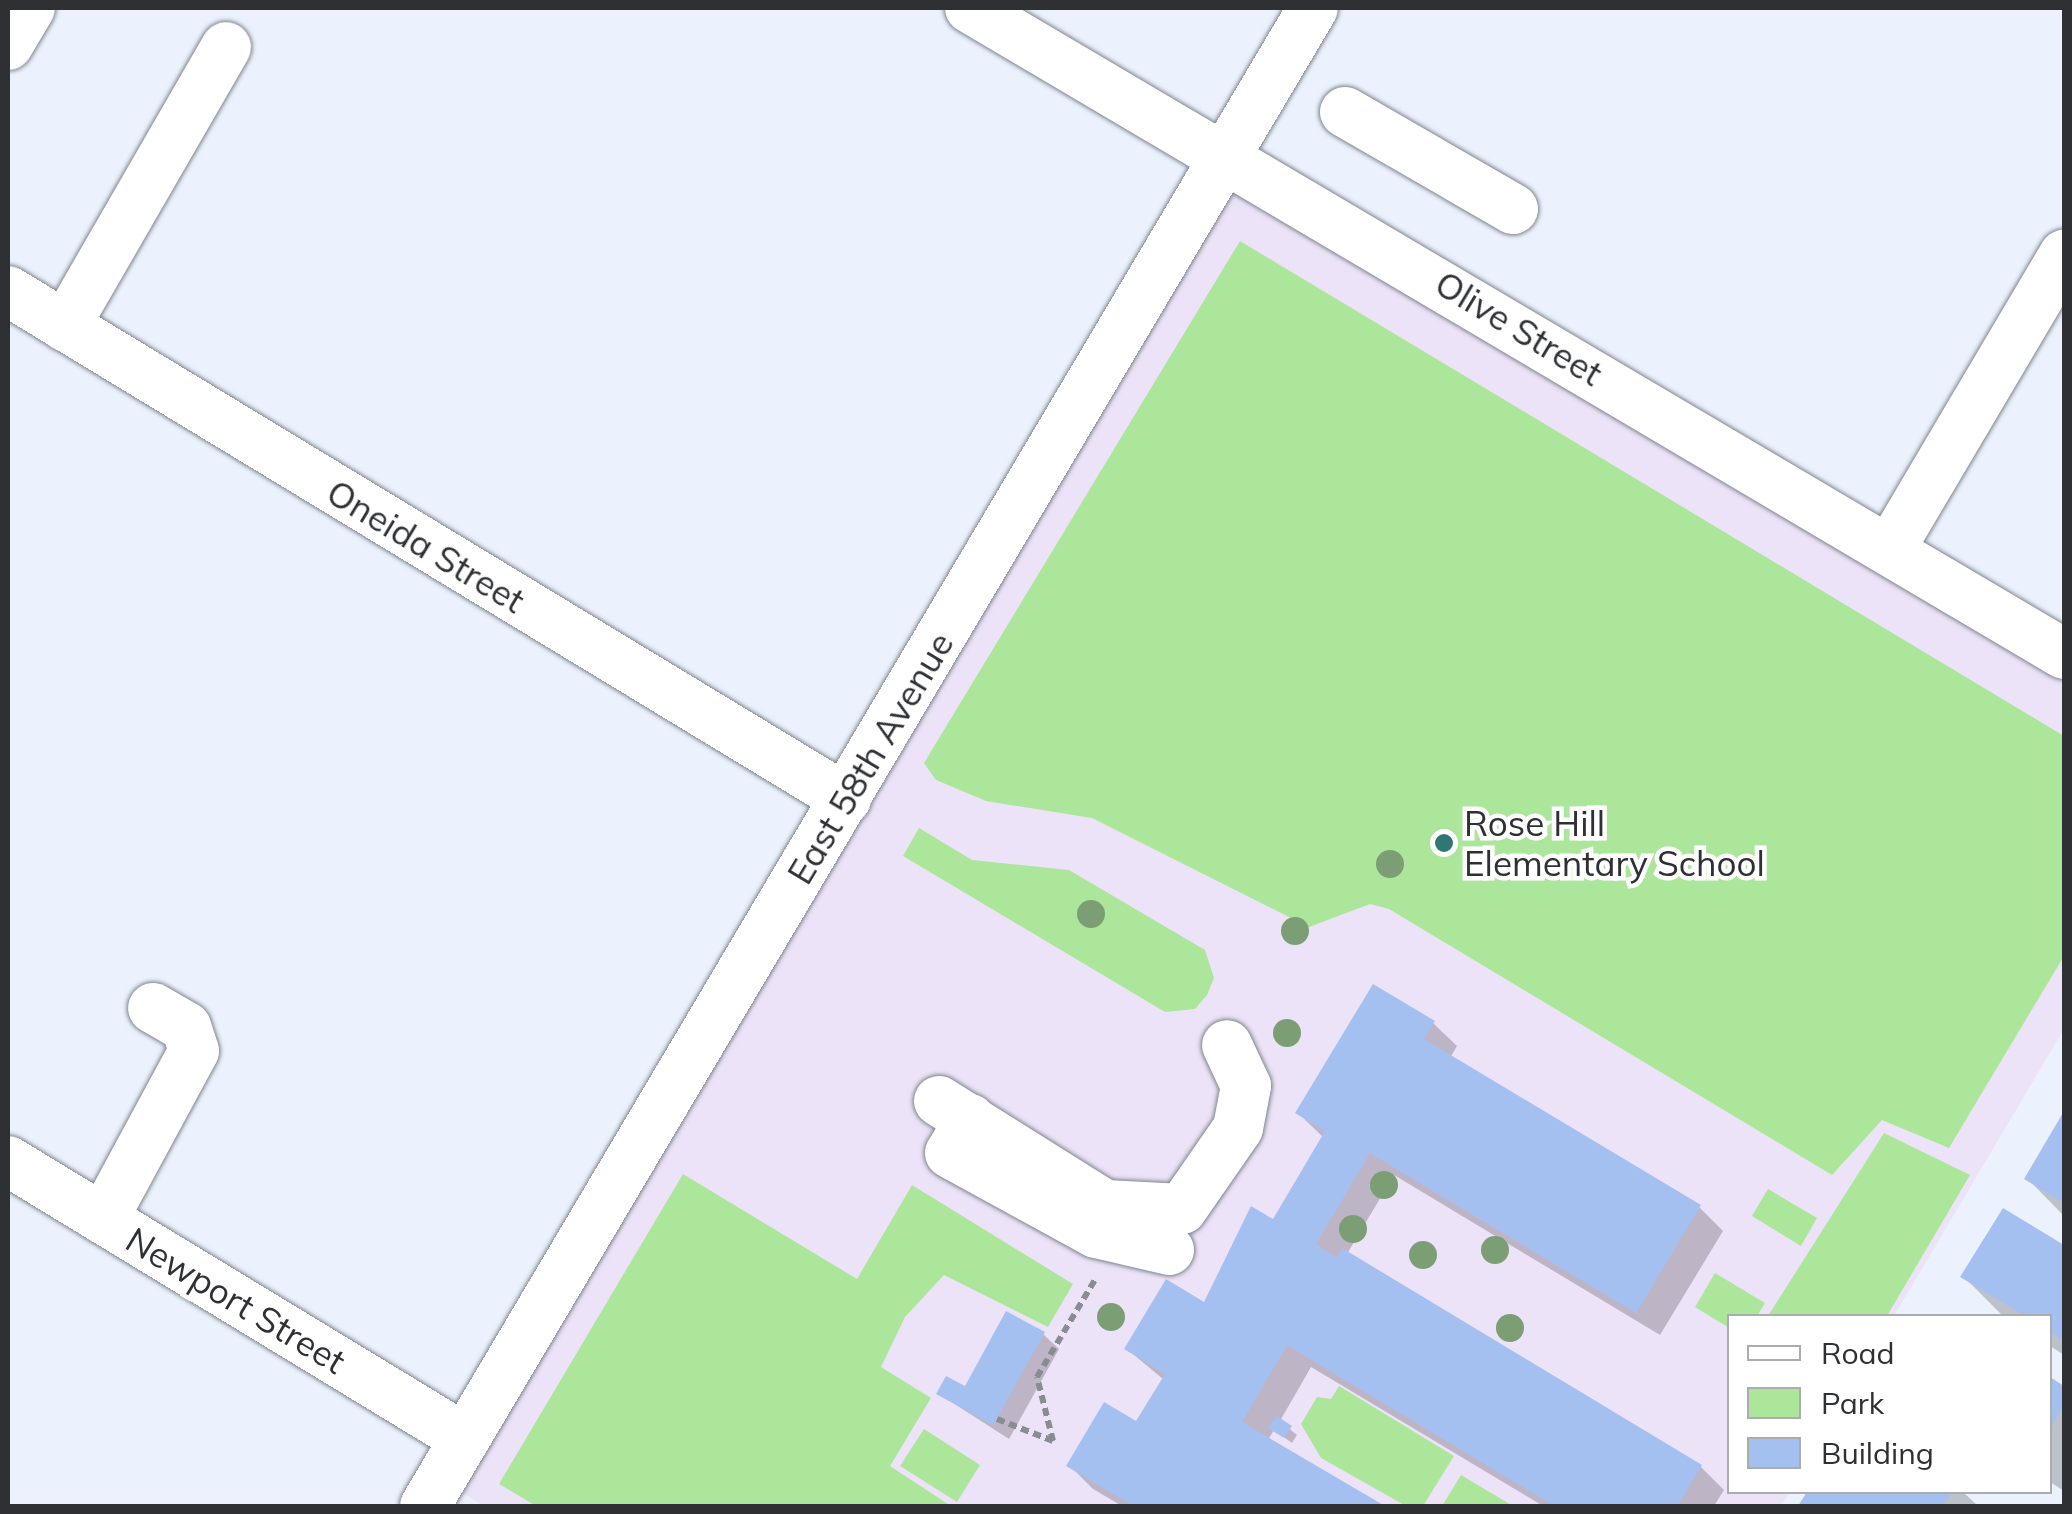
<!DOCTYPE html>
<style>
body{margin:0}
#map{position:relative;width:2072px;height:1514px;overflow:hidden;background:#ebf2fd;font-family:Mulish,sans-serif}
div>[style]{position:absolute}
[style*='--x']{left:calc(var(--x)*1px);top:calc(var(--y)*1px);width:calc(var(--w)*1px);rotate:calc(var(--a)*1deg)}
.education>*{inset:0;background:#ede3f8}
.green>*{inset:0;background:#abe69b}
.shadow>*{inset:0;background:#0003}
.building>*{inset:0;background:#a3c0f1}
.path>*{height:6px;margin-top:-3px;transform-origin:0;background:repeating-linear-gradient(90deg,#888c93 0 8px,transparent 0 13px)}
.roads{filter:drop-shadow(0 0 2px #7f858f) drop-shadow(0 0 2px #7f858f)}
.minor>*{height:50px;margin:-25px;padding:0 25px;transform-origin:25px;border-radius:25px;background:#fff}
.trees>*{width:28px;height:28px;margin:-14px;border-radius:50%;background:#7b9e75}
.dots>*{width:28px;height:28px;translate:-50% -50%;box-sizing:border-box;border:5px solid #fff;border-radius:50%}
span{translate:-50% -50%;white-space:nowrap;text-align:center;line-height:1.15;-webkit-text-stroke:9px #fff;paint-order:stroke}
.street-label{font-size:35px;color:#2e3034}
.poi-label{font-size:35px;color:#2e3034}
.left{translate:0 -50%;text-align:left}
.frame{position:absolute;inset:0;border:10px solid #2e3034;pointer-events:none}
.legend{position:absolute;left:1727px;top:1314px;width:325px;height:180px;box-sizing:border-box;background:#fff;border:2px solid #abacae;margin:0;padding:12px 18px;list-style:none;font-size:30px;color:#2e3034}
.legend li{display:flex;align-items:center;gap:20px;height:50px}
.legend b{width:50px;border:2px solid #abacae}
</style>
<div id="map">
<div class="education">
<div style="clip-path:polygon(1224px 159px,2064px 656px,2064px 1029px,1894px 1316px,1730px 1316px,1730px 1492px,1790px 1492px,1781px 1506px,484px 1506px,448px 1484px)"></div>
</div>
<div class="green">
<div style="clip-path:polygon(1240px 241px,2064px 736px,2064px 956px,1949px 1148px,1882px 1120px,1832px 1175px,1389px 909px,1370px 904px,1309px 927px,1092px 818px,986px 801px,936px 780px,924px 763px)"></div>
<div style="clip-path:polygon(919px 828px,972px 860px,1069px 870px,1205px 950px,1214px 978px,1207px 995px,1195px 1009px,1165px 1012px,903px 856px)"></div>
<div style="clip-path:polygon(1884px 1133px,1970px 1175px,1887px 1316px,1768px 1316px)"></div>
<div style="clip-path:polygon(683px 1174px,857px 1279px,912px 1185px,1073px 1284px,1048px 1327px,944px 1275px,905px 1317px,881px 1367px,931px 1398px,890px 1466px,951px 1506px,536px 1506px,499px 1484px)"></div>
<div style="clip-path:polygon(1768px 1189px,1817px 1218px,1801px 1246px,1752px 1216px)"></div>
<div style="clip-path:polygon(1715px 1273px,1765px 1303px,1757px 1316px,1730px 1316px,1729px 1328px,1695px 1307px)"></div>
<div style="clip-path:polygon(1339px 1386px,1454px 1456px,1423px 1506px,1406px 1506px,1321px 1458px,1301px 1424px,1317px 1397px,1331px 1399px)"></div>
<div style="clip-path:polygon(924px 1429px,980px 1465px,957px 1502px,900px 1466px)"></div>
<div style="clip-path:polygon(1461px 1475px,1513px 1506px,1442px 1506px)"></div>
</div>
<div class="shadow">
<div style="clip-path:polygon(1433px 1023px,1457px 1046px,1450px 1058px,1699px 1207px,1723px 1231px,1660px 1335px,1394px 1175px,1347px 1254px,1701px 1467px,1724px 1490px,1714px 1506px,1543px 1506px,1311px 1367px,1280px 1421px,1297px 1435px,1292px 1443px,1274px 1430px,1268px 1440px,1380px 1506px,1122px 1506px,1093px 1489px,1070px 1466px,1137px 1424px,1164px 1380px,1127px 1349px,1205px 1306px,1274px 1222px,1324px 1138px,1298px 1113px)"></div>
<div style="clip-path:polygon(2064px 1116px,2064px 1216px,2027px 1178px)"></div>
<div style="clip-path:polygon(2004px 1211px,2064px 1248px,2064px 1355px,2050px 1346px,2050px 1316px,2003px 1316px,1964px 1277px)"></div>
<div style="clip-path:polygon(1043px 1334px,1059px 1349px,1009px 1439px,939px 1394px,966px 1390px)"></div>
<div style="clip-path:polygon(2050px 1380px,2064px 1389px,2064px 1491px,2050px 1482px)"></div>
<div style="clip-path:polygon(1810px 1492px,1963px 1492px,1978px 1506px,1801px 1506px)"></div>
</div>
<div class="building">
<div style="clip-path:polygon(1373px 984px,1435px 1021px,1424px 1039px,1701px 1205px,1636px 1313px,1370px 1153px,1316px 1244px,1337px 1258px,1342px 1248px,1702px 1465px,1677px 1506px,1554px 1506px,1287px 1345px,1242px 1422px,1385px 1506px,1134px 1506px,1066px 1466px,1104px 1402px,1136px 1421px,1165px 1374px,1124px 1349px,1166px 1279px,1204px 1302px,1251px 1206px,1273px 1219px,1325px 1131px,1295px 1113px)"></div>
<div style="clip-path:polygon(2064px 1111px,2064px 1203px,2024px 1179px)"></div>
<div style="clip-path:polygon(2003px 1208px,2064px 1245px,2064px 1341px,2050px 1332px,2050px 1316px,2025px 1316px,1960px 1277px)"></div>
<div style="clip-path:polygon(1006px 1311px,1045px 1332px,993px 1425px,936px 1394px,946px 1376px,965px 1386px)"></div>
<div style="clip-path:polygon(2050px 1377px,2064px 1386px,2064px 1404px,2050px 1429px)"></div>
<div style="clip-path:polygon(1277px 1416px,1292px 1426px,1284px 1438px,1268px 1428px)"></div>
<div style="clip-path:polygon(1807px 1492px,1952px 1492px,1943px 1506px,1798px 1506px)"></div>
</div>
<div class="path">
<div style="--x:997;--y:1419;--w:60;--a:21.4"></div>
<div style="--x:1053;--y:1441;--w:66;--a:-104"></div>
<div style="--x:1037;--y:1377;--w:115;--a:-59.2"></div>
</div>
<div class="roads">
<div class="minor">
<div style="--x:970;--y:8;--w:1270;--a:30.56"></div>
<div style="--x:8;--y:45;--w:43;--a:-59.3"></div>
<div style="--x:1345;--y:112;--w:194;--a:30"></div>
<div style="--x:8;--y:291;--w:980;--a:31.22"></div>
<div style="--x:65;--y:326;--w:322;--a:-60"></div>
<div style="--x:1890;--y:549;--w:342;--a:-59.4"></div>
<div style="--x:939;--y:1101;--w:196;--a:32.1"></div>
<div style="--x:1105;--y:1205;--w:77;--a:3"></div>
<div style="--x:1182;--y:1209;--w:98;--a:-55.3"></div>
<div style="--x:1238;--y:1128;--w:43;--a:-79.2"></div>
<div style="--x:1246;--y:1086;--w:45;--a:-114.9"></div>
<div style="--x:970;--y:1119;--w:39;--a:120"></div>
<div style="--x:950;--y:1153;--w:166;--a:28.7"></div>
<div style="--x:1096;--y:1233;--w:75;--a:13.1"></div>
<div style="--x:8;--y:1161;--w:534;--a:31.28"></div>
<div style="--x:103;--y:1219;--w:191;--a:-61.6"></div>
<div style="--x:194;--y:1051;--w:25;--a:-108"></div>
<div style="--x:186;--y:1027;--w:38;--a:-150"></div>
<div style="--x:425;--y:1506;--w:1741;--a:-59.34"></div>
</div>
</div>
<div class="trees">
<div style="left:1390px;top:864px"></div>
<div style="left:1091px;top:914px"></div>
<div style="left:1295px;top:931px"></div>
<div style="left:1287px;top:1033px"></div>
<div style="left:1384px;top:1185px"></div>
<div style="left:1353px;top:1229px"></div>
<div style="left:1495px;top:1250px"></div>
<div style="left:1423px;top:1255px"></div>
<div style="left:1111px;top:1317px"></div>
<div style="left:1510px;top:1328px"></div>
</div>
<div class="dots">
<div style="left:1444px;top:843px;background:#2e7773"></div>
</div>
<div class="street-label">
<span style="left:1519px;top:328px;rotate:31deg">Olive Street</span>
<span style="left:426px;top:546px;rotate:31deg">Oneida Street</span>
<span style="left:870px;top:758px;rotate:-59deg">East 58th Avenue</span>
<span style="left:236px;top:1300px;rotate:31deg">Newport Street</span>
</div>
<div class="poi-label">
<span class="left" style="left:1464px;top:843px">Rose Hill<br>Elementary School</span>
</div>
<div class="frame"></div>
<ul class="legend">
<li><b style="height:12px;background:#fff"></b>Road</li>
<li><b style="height:28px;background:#abe69b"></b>Park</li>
<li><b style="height:28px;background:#a3c0f1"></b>Building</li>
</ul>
</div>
